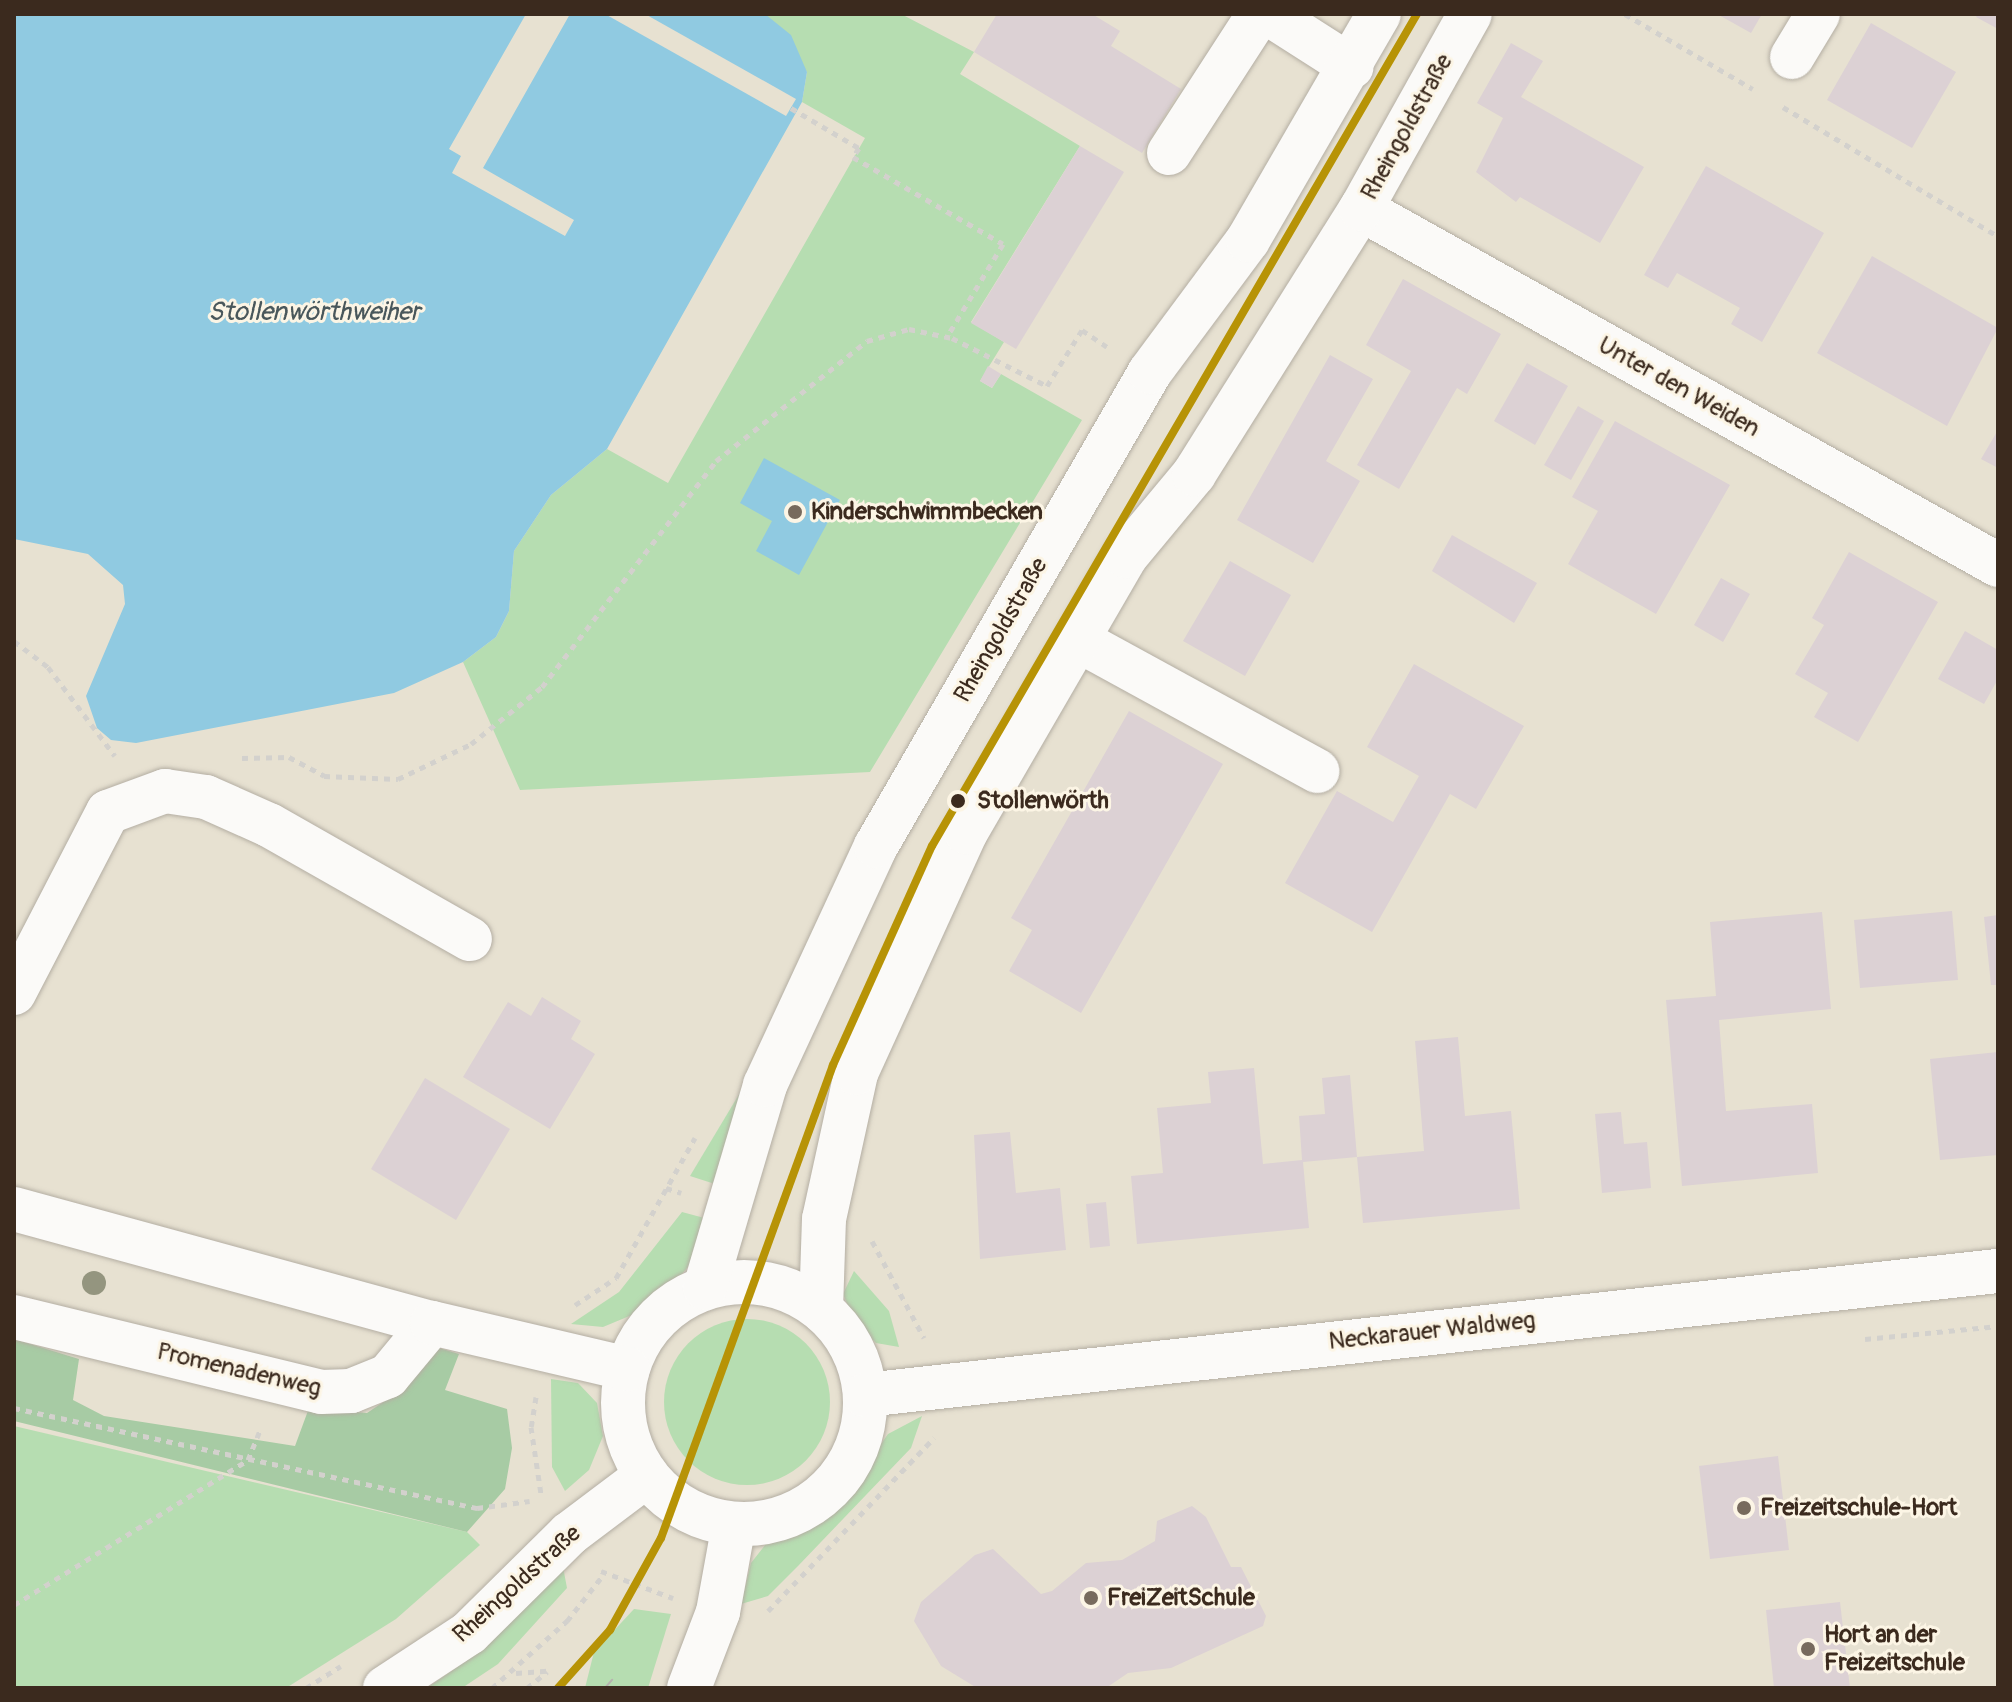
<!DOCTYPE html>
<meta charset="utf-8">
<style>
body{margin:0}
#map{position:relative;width:2012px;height:1702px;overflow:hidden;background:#e7e1d1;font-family:Pangolin,sans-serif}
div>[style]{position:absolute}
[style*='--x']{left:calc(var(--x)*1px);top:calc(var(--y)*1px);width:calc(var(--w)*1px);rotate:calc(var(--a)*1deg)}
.green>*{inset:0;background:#b6ddb1}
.round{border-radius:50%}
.forest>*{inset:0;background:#a7cba4}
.water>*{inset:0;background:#90cae1}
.pier>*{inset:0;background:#e7e1d1}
.building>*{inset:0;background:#dcd1d4}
.path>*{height:5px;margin-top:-2.5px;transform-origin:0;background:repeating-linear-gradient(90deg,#d3d1cd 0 6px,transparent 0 12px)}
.roads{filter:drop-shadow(0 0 2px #b4aea3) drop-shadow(0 0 2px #b4aea3)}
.minor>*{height:44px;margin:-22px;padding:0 22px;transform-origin:22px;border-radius:22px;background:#fbfaf8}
.minor>.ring{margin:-22px;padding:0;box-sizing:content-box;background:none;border:44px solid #fbfaf8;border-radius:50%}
.tram>*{height:2px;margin:-1px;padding:0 1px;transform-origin:1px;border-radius:1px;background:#b6b3af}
.tram-1>*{height:8px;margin:-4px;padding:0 4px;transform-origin:4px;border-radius:4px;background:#b79306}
.trees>*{width:24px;height:24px;margin:-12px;border-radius:50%;background:#94957f}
.dots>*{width:22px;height:22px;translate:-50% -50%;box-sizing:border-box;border:4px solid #fcf5e5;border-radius:50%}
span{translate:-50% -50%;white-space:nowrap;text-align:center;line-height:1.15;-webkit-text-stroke:6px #fcf5e5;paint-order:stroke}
.street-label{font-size:24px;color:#3b2a1e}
.poi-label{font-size:24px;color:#3b2a1e;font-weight:700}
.left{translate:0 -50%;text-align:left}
.stop-label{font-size:24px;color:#3b2a1e;font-weight:700}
.water-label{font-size:26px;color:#49575b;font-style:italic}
.frame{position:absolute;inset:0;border:16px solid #3b2a1e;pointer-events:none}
</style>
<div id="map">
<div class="green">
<div style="clip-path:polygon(765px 14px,901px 14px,974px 52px,960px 74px,1080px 146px,971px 322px,1004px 342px,980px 381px,992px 388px,1001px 374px,1082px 420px,870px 772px,520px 790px,463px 662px,496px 637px,509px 611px,514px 551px,551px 495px,607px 449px,668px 483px,865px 138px,802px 102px,807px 72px)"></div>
<div style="clip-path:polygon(750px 1076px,718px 1185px,690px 1176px)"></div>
<div style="clip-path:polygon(682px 1212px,708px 1219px,697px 1256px,677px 1280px,639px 1312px,603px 1327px,571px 1324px,619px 1292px)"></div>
<div style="clip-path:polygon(854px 1271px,889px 1311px,899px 1347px,876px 1343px,855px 1322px,843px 1294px)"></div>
<div class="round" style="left:664px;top:1319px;width:166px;height:166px"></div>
<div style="clip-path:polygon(551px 1379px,578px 1383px,597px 1403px,603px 1436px,589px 1470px,565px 1491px,552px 1467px)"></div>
<div style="clip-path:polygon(922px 1416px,911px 1448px,798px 1566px,768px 1596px,741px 1604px,751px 1563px,769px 1540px,808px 1530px,836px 1508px,888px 1434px)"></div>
<div style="clip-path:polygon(14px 1426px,467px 1532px,480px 1545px,396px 1619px,286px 1688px,14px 1688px)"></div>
<div style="clip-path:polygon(563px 1567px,567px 1588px,498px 1664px,462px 1688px,427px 1688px,486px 1647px)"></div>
<div style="clip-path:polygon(634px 1609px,671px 1614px,648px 1688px,585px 1688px,594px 1652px)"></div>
</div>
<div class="forest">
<div style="clip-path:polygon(14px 1339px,79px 1359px,73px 1400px,104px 1416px,295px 1446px,309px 1408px,367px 1413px,404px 1388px,436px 1347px,459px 1354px,445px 1390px,507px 1409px,512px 1448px,505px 1489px,467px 1532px,14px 1421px)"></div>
</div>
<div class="water">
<div style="clip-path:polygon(14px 14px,765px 14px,791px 35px,807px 72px,802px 102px,607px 449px,551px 495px,514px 551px,509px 611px,496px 637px,463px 662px,394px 693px,136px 743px,111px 740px,97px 728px,86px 696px,125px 604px,123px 585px,88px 554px,14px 539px)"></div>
<div style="clip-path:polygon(764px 458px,840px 500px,799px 575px,756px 551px,772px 521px,740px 503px)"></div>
</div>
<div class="pier">
<div style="clip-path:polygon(526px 14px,570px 14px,483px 168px,574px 220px,565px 236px,452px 173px,461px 156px,449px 149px)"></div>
<div style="clip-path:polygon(605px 14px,645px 14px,796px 99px,786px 116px)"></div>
</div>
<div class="building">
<div style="clip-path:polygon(997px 14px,1092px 14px,1120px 31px,1111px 46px,1181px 89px,1142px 153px,974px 52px)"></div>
<div style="clip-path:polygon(1717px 14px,1762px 14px,1751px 33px)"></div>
<div style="clip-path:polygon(1978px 14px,1998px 14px,1998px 29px,1976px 17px)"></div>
<div style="clip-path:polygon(1871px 23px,1956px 72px,1912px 148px,1827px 100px)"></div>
<div style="clip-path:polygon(1511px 43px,1543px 61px,1521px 97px,1644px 167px,1600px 243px,1520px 197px,1516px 202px,1476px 172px,1503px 118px,1477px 103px)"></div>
<div style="clip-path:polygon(1080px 146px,1124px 172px,1016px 349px,971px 323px)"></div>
<div style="clip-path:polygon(1706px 166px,1824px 233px,1762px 342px,1731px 324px,1740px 308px,1677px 273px,1668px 288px,1644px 275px)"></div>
<div style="clip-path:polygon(1872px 256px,1998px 328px,1947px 426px,1817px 353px)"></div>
<div style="clip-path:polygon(1403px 279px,1501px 334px,1467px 394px,1457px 388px,1399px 489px,1357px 465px,1411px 371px,1366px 345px)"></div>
<div style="clip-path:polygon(1330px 355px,1373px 379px,1326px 461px,1360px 481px,1313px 563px,1237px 520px)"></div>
<div style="clip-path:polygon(1527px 363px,1568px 386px,1535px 445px,1494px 421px)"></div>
<div style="clip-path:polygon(988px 366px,1001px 374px,992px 388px,980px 381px)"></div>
<div style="clip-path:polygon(1578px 406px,1604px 421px,1571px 480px,1544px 465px)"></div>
<div style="clip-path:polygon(1615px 421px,1730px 485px,1656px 614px,1568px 564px,1598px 511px,1572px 497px)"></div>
<div style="clip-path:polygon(1998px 430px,1998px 468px,1981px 459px)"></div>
<div style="clip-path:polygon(1452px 535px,1537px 583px,1514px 623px,1432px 571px)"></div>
<div style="clip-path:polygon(1849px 552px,1938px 602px,1858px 742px,1814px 717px,1828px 693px,1795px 674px,1824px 625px,1812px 618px)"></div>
<div style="clip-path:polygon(1230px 561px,1291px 595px,1245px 676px,1183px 641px)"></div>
<div style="clip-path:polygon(1721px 578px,1750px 594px,1723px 642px,1694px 625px)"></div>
<div style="clip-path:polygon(1965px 631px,1998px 650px,1998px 679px,1984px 704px,1938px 679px)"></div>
<div style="clip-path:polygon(1414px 664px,1524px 726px,1476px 809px,1450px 794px,1372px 932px,1285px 883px,1337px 791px,1393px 822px,1419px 776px,1367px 747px)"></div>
<div style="clip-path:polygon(1129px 711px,1223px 764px,1081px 1013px,1009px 971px,1032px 930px,1011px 918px)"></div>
<div style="clip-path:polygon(1952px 911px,1958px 980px,1860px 988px,1854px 920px)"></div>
<div style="clip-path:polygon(1822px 912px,1831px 1009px,1719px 1020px,1726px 1111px,1812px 1104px,1818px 1173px,1682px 1186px,1666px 1000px,1716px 996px,1710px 922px)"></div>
<div style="clip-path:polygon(1998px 915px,1998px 985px,1991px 985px,1984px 917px)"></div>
<div style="clip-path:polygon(542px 997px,581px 1021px,571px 1039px,595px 1054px,550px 1129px,463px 1077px,508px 1002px,531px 1016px)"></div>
<div style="clip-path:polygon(1458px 1037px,1465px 1116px,1511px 1111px,1520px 1209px,1363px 1223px,1357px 1157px,1424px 1151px,1415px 1041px)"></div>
<div style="clip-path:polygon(1998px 1052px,1998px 1155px,1940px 1160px,1930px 1059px)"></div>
<div style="clip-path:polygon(1254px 1068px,1263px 1164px,1302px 1160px,1299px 1116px,1325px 1114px,1322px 1078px,1350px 1075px,1357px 1157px,1303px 1162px,1309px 1228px,1137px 1244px,1131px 1176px,1163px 1173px,1157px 1108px,1211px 1103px,1208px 1072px)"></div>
<div style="clip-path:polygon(425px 1078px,510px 1129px,456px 1220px,371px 1169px)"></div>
<div style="clip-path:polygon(1621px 1112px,1624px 1144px,1647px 1142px,1651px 1188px,1602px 1193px,1595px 1114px)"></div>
<div style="clip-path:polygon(1010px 1132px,1016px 1193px,1060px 1188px,1066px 1250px,980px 1259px,974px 1135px)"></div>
<div style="clip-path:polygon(1106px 1202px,1110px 1246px,1090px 1248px,1086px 1204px)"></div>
<div style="clip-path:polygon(1778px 1456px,1789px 1550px,1710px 1559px,1699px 1466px)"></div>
<div style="clip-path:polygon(1192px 1506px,1206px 1517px,1231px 1567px,1241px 1567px,1266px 1616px,1263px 1626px,1171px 1668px,1128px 1673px,1106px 1688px,977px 1688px,941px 1666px,914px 1621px,921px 1602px,975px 1555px,993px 1549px,1041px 1594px,1052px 1591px,1086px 1563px,1122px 1560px,1155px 1541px,1157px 1521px)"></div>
<div style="clip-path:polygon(1840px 1602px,1850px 1688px,1774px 1688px,1766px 1610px)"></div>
</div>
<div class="path">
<div style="--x:1625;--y:14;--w:148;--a:30.4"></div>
<div style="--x:1783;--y:107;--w:251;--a:31"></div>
<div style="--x:791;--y:108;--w:79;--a:30.5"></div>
<div style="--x:859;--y:148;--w:11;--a:124"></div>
<div style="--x:853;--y:157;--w:173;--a:30.1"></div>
<div style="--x:1003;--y:244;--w:109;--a:121.1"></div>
<div style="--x:14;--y:641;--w:43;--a:37.4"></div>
<div style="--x:48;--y:667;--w:111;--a:53"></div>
<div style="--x:242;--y:758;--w:47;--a:-1.2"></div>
<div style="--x:289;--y:757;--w:40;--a:28"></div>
<div style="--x:324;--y:776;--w:74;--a:2.3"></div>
<div style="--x:398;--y:779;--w:81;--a:-25.6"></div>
<div style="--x:471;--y:744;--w:91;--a:-38.8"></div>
<div style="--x:542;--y:687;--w:285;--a:-52.4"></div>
<div style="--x:716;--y:461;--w:193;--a:-38.5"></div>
<div style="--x:867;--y:341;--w:44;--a:-15.9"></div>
<div style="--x:909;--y:329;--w:44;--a:11.8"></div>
<div style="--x:952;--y:338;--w:106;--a:26.8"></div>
<div style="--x:1047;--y:386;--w:66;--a:-58"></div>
<div style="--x:1082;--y:330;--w:30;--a:34"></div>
<div style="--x:666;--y:1188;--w:16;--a:18"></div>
<div style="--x:872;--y:1241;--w:110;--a:61.8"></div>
<div style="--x:575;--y:1305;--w:49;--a:-33.4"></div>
<div style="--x:616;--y:1278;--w:161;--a:-60.6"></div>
<div style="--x:1865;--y:1339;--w:134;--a:-5.6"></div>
<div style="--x:536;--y:1397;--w:30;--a:99"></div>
<div style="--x:531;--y:1427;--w:68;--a:81.5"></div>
<div style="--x:14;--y:1408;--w:474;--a:12.2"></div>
<div style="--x:477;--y:1508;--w:53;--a:-7.5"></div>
<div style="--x:601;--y:1571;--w:77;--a:20.6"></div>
<div style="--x:14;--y:1605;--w:275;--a:-31.8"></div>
<div style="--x:248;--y:1460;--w:35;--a:-68"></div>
<div style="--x:768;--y:1611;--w:240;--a:-46.2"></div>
<div style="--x:516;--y:1673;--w:31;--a:-4"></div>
<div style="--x:306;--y:1688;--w:41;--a:-32.2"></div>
<div style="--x:492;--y:1688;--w:101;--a:-41.8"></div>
<div style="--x:567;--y:1621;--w:60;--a:-51.8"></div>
<div style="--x:527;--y:1688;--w:26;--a:-39"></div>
</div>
<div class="roads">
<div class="minor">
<div style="--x:1269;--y:14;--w:98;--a:32.6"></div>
<div style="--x:1792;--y:57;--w:50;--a:-58.8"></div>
<div style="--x:1169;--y:153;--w:166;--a:-57.1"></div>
<div style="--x:1361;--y:209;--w:730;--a:29.2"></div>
<div style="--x:1078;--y:640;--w:273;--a:28.7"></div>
<div style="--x:14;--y:993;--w:204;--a:-62.6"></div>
<div style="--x:108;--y:812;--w:61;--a:-20.2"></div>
<div style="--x:165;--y:791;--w:41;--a:8.3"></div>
<div style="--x:206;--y:797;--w:69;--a:24"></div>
<div style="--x:269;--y:825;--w:231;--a:29.6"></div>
<div style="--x:14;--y:1209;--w:433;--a:15.3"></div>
<div class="ring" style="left:623px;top:1282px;width:198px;height:198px"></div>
<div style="--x:705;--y:1288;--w:212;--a:-73.5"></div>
<div style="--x:765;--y:1085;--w:264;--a:-65.1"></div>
<div style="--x:876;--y:846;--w:547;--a:-59.97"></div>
<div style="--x:1150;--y:372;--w:164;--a:-53.4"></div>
<div style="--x:1248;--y:240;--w:261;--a:-59.9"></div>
<div style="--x:821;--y:1309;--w:90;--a:-88.1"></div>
<div style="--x:824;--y:1219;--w:149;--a:-77.6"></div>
<div style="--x:856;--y:1073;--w:265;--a:-65.5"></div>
<div style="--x:966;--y:832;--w:319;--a:-59.9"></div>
<div style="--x:1126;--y:556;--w:107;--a:-50.3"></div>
<div style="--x:1194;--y:474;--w:313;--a:-57.8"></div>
<div style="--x:1361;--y:209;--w:223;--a:-60.8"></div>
<div style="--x:14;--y:1317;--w:316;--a:13.7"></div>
<div style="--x:321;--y:1392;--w:30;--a:-2"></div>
<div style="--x:351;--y:1391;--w:40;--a:-22"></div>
<div style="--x:388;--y:1376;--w:69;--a:-50.3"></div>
<div style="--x:432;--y:1323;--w:201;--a:13.2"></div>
<div style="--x:865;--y:1395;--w:1140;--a:-6.25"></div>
<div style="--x:385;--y:1688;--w:100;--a:-33.2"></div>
<div style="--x:469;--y:1633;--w:141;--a:-44.7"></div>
<div style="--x:569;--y:1534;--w:96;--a:-37"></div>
<div style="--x:689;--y:1688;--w:81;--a:-69.1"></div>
<div style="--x:718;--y:1612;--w:89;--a:-79.7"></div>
</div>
</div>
<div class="tram">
<div style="--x:605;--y:1688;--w:11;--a:-49"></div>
</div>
<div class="tram-1">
<div style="--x:558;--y:1688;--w:78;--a:-48.1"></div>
<div style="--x:610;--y:1630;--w:105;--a:-61"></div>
<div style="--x:661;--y:1538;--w:503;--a:-70.02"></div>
<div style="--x:833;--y:1065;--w:240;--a:-65.7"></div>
<div style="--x:932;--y:846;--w:963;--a:-59.76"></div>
</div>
<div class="trees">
<div style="left:94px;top:1283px"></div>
</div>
<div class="dots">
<div style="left:795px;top:512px;background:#776a5d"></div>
<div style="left:958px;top:801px;background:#3b2a1e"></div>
<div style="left:1744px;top:1508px;background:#776a5d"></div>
<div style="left:1091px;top:1598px;background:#776a5d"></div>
<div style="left:1808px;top:1649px;background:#776a5d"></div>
</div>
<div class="street-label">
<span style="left:1407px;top:127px;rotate:-61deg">Rheingoldstraße</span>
<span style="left:1679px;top:387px;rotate:29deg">Unter den Weiden</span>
<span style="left:1001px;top:630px;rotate:-60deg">Rheingoldstraße</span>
<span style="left:1432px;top:1331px;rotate:-6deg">Neckarauer Waldweg</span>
<span style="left:239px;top:1370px;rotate:13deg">Promenadenweg</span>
<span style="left:517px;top:1584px;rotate:-42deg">Rheingoldstraße</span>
</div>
<div class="poi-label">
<span class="left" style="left:811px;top:512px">Kinderschwimmbecken</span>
<span class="left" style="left:1760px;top:1508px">Freizeitschule-Hort</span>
<span class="left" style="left:1107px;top:1598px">FreiZeitSchule</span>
<span class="left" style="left:1824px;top:1649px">Hort an der<br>Freizeitschule</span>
</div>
<div class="stop-label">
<span class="left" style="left:977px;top:801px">Stollenwörth</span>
</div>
<div class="water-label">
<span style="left:314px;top:313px">Stollenwörthweiher</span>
</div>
<div class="frame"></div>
</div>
